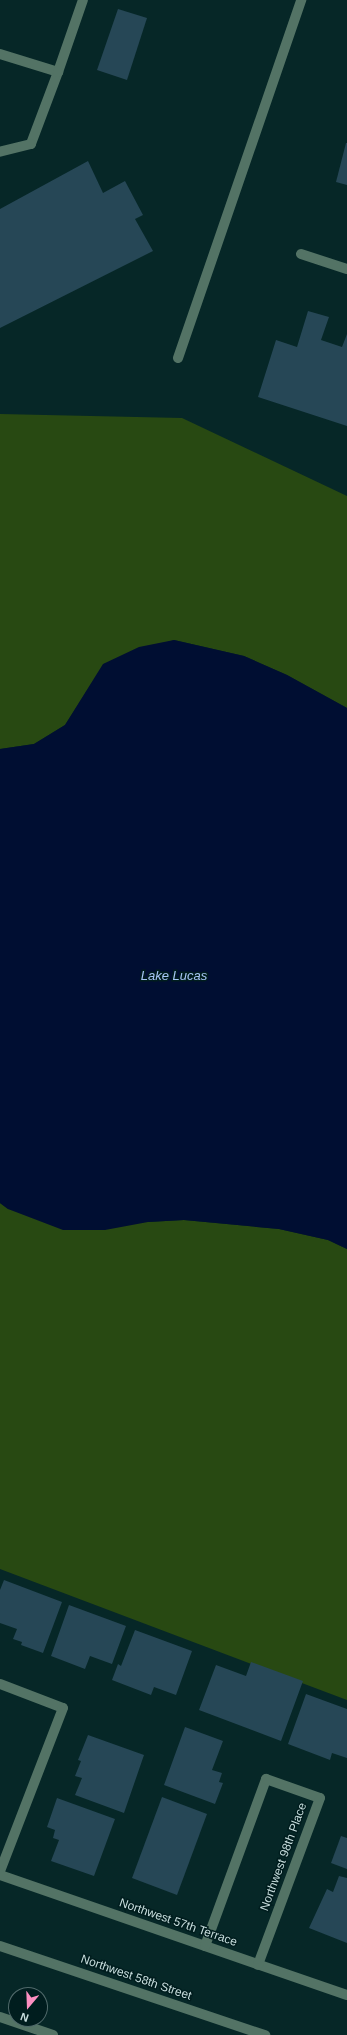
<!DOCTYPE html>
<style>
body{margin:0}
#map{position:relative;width:347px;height:2035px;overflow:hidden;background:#062727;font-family:Arial,sans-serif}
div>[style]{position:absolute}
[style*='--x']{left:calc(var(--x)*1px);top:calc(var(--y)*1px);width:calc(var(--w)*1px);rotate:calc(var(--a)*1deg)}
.green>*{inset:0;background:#284912}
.water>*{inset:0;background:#000e32}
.building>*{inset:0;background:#264756}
.minor>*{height:10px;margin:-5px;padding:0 5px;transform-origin:5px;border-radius:5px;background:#537365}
span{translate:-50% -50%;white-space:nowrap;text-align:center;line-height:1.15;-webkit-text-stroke:3px #001d1e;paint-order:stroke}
.street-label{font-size:12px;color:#c8dede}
.water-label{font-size:13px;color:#a6c5f5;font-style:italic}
.north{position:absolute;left:8px;top:1987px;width:40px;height:40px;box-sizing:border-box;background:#001d1e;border:1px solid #506a6b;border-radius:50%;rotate:199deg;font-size:11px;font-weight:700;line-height:16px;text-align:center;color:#c8dede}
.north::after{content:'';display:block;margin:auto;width:14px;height:18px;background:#fc8fc1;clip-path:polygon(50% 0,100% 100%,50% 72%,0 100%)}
</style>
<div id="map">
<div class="green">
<div style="clip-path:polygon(0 414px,182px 418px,347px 496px,347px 708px,287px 675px,244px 656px,174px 640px,104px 664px,65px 725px,34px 744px,0 749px)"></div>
<div style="clip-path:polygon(0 1203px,8px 1209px,148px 1222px,184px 1220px,279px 1229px,328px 1240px,347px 1249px,347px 1700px,0 1569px)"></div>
</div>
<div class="water">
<div style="clip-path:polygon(174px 640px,244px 656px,287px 675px,347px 708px,347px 1249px,328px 1240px,279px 1229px,184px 1220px,148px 1222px,105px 1230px,63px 1230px,8px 1209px,0 1203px,0 749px,34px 744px,65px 725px,103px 664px,139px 647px)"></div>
</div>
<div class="building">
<div style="clip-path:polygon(118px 9px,147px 18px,127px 80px,97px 70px)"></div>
<div style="clip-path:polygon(346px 143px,347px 143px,347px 185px,336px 182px)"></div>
<div style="clip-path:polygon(88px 161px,103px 193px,125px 181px,143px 215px,135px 219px,153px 251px,0 328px,0 209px)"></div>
<div style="clip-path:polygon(308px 311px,329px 317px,321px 340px,342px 347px,347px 334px,347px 426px,258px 397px,276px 340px,297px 347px)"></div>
<div style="clip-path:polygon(4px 1580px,62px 1602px,43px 1653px,21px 1645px,22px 1642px,13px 1639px,17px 1629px,0 1623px,0 1590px)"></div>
<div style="clip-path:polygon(69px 1605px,126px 1626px,112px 1664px,90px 1656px,85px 1669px,51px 1656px)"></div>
<div style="clip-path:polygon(135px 1630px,192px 1651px,176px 1695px,154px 1687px,151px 1695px,112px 1680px,118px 1664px,121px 1666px)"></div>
<div style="clip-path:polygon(251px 1662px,303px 1681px,281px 1741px,199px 1710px,216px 1665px,246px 1676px)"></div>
<div style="clip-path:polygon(306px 1694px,347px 1709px,347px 1758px,332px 1753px,330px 1760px,288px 1744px)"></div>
<div style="clip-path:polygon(185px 1727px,223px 1741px,212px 1770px,222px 1773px,219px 1782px,223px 1783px,215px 1804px,164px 1785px)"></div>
<div style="clip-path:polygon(88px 1735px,144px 1755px,124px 1813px,75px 1795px,82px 1778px,75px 1776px,81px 1761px,78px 1760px)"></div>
<div style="clip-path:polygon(162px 1797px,207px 1814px,177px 1895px,132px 1878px)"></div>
<div style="clip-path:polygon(57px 1798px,115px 1819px,94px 1876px,51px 1861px,59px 1840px,53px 1838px,55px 1830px,47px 1827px)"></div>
<div style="clip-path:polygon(341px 1836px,347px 1838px,347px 1869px,331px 1863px)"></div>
<div style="clip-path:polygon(339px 1876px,347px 1878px,347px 1943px,309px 1928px,327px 1889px,333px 1892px)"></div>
</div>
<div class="minor">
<div style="--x:0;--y:54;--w:61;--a:17.2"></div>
<div style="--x:58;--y:72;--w:77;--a:110.6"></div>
<div style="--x:31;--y:144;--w:32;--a:166"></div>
<div style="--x:58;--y:72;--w:76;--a:-70.9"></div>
<div style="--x:301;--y:254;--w:48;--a:18.1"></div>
<div style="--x:178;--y:358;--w:379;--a:-71"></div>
<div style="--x:0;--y:1684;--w:67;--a:20.9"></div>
<div style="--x:63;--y:1708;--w:175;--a:111.1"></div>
<div style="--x:0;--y:1875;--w:367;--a:19.1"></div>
<div style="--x:0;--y:1946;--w:280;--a:18.6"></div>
<div style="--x:205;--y:1946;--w:178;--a:-69.9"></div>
<div style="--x:266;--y:1779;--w:57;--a:19.4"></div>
<div style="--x:320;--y:1798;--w:178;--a:110.4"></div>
<div style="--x:0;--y:2017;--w:56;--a:18.8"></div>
</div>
<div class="street-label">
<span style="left:284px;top:1857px;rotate:-70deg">Northwest 98th Place</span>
<span style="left:178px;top:1923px;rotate:19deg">Northwest 57th Terrace</span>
<span style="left:136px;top:1978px;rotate:19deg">Northwest 58th Street</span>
</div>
<div class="water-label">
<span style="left:174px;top:976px">Lake Lucas</span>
</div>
<div class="north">N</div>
</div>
